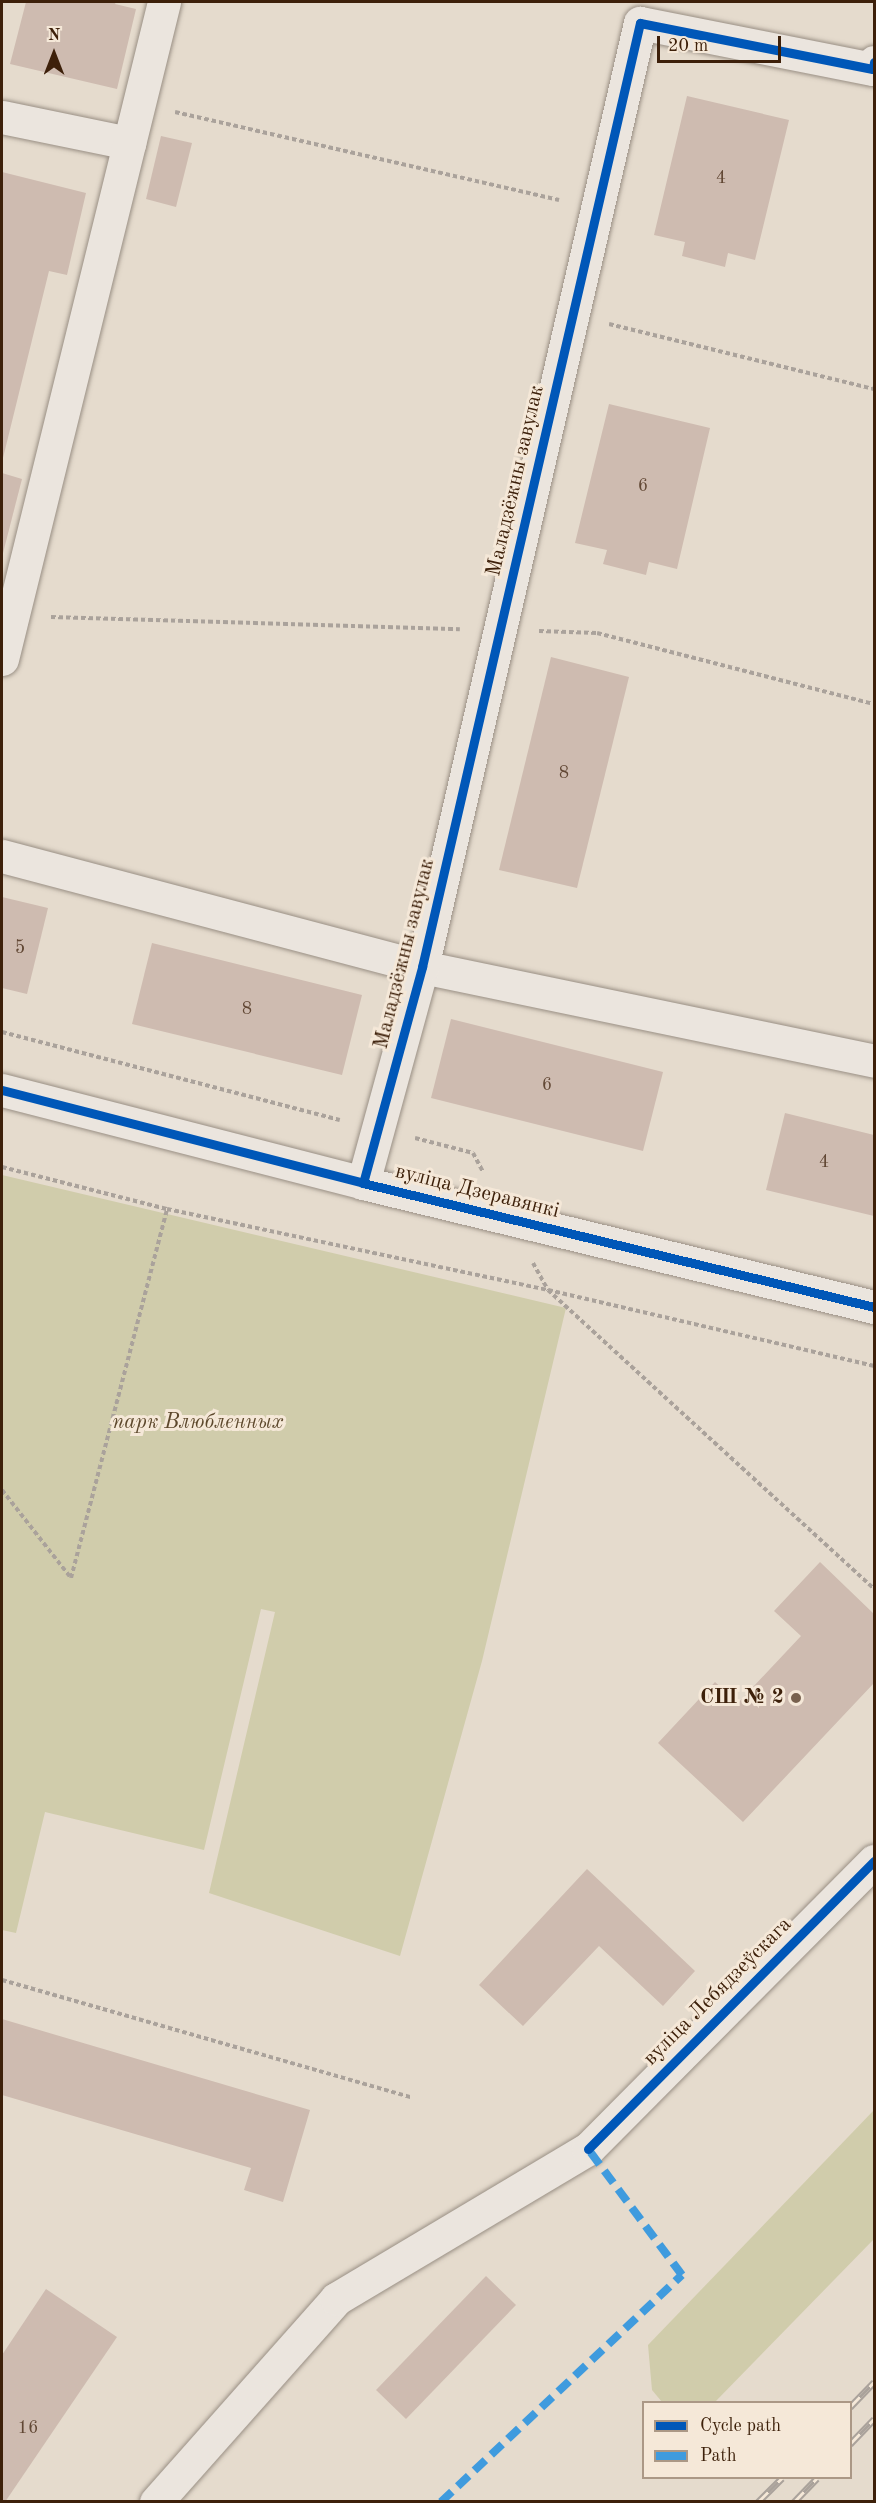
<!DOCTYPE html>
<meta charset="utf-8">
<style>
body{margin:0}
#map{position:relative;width:876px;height:2503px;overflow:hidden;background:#e5dbcd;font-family:"Old Standard TT",serif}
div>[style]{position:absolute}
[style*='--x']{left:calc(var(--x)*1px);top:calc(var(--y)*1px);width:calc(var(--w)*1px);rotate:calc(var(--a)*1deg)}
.green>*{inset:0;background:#d0ccab}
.building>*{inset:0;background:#cebbb0}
.path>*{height:4px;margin-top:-2px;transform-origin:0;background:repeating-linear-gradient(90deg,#aaa29b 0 4.5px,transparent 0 7.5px)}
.roads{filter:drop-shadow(0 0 2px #998f84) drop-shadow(0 0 2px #998f84)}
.minor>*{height:33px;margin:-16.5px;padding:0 16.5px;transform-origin:16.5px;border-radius:16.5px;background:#ebe5de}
.rail>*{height:7px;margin-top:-3.5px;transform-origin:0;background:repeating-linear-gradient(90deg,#f5e8d8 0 14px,#aaa29b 0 28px);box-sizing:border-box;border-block:2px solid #aaa29b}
.quiet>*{height:8px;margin-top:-4px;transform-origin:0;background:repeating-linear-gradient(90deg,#3f9bde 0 15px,transparent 0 23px)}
.cycleway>*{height:9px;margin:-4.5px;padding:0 4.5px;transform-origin:4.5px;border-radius:4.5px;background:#0057b8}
.dots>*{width:16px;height:16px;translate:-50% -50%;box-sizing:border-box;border:3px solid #f5e8d8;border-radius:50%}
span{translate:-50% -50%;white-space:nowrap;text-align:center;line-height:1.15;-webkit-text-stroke:6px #f5e8d8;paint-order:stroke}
.number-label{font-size:18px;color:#614734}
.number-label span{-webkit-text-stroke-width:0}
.street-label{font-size:21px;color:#3d200a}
.park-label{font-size:21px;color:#5d482c;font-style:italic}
.poi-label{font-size:21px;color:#3d200a;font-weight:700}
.right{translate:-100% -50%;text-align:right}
.frame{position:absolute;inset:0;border:3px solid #3d200a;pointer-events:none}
.legend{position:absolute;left:642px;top:2401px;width:210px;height:78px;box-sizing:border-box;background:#f5e8d8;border:2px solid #ab9886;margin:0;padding:8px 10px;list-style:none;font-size:18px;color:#3d200a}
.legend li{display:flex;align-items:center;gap:12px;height:30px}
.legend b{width:30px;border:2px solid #ab9886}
.north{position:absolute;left:24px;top:24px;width:60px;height:60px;-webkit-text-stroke:4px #f5e8d8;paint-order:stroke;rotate:0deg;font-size:16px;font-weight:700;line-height:24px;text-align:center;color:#3d200a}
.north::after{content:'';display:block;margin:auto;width:21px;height:27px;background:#3d200a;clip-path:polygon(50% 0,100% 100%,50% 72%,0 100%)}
.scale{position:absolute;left:657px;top:36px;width:124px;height:27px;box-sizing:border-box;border:3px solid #3d200a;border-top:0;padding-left:8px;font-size:18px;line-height:21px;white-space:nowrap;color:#3d200a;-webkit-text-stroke:4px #f5e8d8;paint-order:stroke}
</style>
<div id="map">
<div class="green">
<div style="clip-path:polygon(2px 1175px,566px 1308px,482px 1661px,400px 1956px,209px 1893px,275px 1612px,261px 1609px,204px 1850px,45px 1812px,16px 1933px,2px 1930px)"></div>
<div style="clip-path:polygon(874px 2110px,874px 2239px,715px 2402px,662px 2402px,652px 2390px,648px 2345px)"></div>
</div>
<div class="building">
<div style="clip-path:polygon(26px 2px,116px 2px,115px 4px,136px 9px,117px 89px,10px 64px)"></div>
<div style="clip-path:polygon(687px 96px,789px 120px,755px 260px,728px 253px,725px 267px,682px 256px,685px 242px,654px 235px)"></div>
<div style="clip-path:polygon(161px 136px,192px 143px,176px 207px,146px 199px)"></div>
<div style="clip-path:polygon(2px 172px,86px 193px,67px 275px,49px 271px,2px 462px)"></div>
<div style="clip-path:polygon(609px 404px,710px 428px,677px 569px,649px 562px,646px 575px,603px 564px,607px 550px,575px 543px)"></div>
<div style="clip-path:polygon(2px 473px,22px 479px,2px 557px)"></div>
<div style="clip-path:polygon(551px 657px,629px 677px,577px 888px,499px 870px)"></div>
<div style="clip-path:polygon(2px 897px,48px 908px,27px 994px,2px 988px)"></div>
<div style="clip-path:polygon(152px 943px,362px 995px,342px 1075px,132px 1024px)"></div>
<div style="clip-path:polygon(451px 1019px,663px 1072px,643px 1151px,431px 1098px)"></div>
<div style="clip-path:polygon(785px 1113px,874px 1135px,874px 1216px,766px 1190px)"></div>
<div style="clip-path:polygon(820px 1562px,874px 1614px,874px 1683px,743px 1822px,658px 1743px,715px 1682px,738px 1703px,801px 1636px,774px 1611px)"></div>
<div style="clip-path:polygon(587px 1869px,695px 1971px,663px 2006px,599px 1946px,523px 2026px,479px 1985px)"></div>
<div style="clip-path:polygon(2px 2019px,310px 2110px,283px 2202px,244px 2190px,251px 2168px,2px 2095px)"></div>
<div style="clip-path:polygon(486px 2276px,516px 2305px,406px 2419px,376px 2390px)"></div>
<div style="clip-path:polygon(46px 2289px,117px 2337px,5px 2502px,2px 2502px,2px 2355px)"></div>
</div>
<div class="path">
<div style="--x:175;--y:112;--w:394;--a:12.9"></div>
<div style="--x:609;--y:324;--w:273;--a:13.8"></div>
<div style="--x:51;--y:617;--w:409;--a:1.7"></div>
<div style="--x:539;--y:631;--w:58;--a:2"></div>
<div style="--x:597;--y:633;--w:286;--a:14.4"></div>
<div style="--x:2;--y:1032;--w:349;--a:14.6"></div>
<div style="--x:415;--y:1138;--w:60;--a:14.5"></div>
<div style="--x:473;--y:1153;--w:21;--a:62"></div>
<div style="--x:2;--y:1167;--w:170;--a:14.3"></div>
<div style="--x:167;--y:1209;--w:390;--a:12"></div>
<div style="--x:548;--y:1290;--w:335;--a:13.1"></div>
<div style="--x:533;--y:1263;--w:31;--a:61"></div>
<div style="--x:548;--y:1290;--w:442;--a:42.5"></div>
<div style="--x:2;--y:1490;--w:112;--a:51.9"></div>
<div style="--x:71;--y:1578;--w:381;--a:-75.4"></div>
<div style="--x:2;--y:1980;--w:425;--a:16"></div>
</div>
<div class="roads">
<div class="minor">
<div style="--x:2;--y:117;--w:130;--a:11.6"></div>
<div style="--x:2;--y:659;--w:677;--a:-76.15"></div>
<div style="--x:2;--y:856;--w:434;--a:14.8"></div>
<div style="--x:422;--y:967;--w:462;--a:11.7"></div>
<div style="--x:2;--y:1090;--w:373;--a:14.4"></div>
<div style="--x:363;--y:1183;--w:526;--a:13.64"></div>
<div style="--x:363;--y:1183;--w:224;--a:-74.7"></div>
<div style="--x:422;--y:967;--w:969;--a:-77"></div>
<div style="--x:640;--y:23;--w:237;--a:11.2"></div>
<div style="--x:873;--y:69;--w:7;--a:-82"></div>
<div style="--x:156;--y:2502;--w:271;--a:-48.4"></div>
<div style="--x:336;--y:2299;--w:293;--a:-30.8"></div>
<div style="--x:588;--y:2149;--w:406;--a:-45.2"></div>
</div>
</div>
<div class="rail">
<div style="--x:850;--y:2407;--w:35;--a:-46"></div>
<div style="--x:850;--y:2444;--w:35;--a:-46"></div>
<div style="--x:758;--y:2502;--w:34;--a:-45"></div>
<div style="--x:794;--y:2502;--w:33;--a:-46"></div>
</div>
<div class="quiet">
<div style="--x:441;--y:2502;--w:331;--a:-43.3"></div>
<div style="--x:682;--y:2275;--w:157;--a:-126.7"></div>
</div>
<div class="cycleway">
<div style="--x:2;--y:1090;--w:373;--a:14.4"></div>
<div style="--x:363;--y:1183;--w:526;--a:13.64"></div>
<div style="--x:363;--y:1183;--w:224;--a:-74.7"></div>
<div style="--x:422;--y:967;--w:969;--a:-77"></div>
<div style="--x:640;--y:23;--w:237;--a:11.2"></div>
<div style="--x:873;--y:69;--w:7;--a:-82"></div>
<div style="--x:588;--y:2149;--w:406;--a:-45.2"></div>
</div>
<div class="dots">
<div style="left:796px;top:1698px;background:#78614e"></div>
</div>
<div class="number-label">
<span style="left:721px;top:178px">4</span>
<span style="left:643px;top:486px">6</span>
<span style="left:564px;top:773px">8</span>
<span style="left:20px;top:948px">5</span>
<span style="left:247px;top:1009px">8</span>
<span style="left:547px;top:1085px">6</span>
<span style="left:824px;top:1162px">4</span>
<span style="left:28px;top:2428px">16</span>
</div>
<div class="street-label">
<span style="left:516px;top:481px;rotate:-77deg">Маладзёжны завулак</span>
<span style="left:405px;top:954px;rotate:-76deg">Маладзёжны завулак</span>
<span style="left:477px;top:1192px;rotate:14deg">вуліца Дзеравянкі</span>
<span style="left:718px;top:1992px;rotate:-45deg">вуліца Лебядзеўскага</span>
</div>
<div class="park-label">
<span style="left:198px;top:1423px">парк Влюбленных</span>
</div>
<div class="poi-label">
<span class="right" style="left:784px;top:1698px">СШ № 2</span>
</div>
<div class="frame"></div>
<ul class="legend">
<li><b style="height:8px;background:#0057b8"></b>Cycle path</li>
<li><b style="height:8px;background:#3f9bde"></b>Path</li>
</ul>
<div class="north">N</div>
<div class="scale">20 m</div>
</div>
